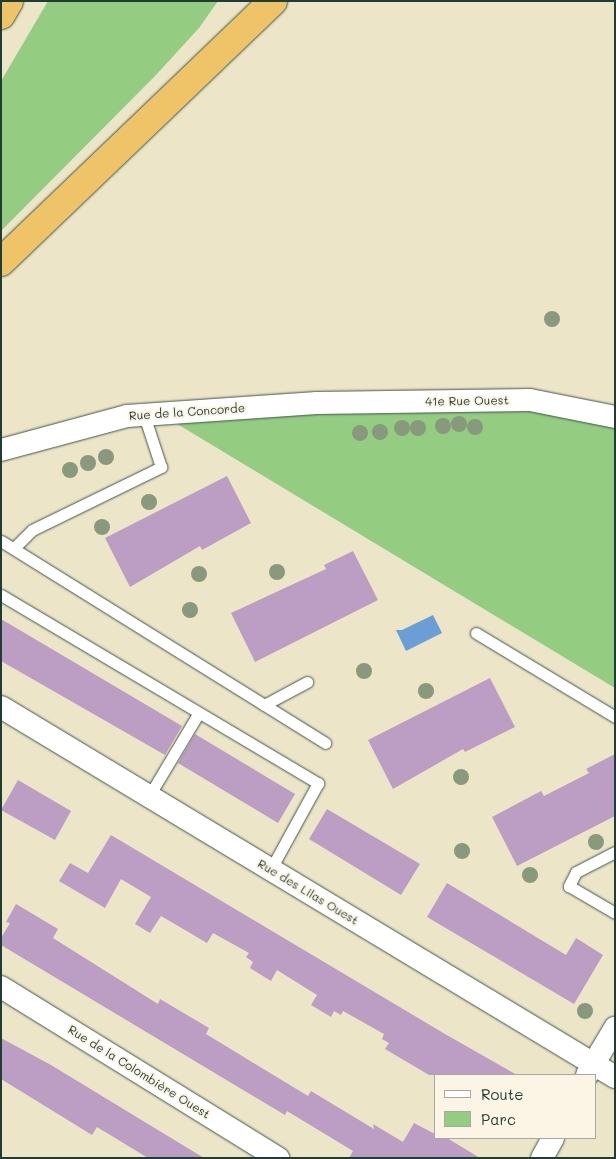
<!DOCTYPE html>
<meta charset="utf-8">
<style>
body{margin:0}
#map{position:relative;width:616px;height:1159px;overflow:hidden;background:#ece5c7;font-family:Mali,sans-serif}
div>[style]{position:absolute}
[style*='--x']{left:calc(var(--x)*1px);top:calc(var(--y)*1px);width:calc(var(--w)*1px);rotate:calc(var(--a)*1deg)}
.green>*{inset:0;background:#94cd81}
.water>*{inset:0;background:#6b9ed6}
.building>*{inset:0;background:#bc9ec5}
.roads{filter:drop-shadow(0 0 1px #3e564a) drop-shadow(0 0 1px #3e564a)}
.service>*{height:11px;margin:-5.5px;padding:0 5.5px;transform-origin:5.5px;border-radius:5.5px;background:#fff}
.minor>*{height:22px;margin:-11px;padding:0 11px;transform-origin:11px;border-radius:11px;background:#fff}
.motorway>*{height:28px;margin:-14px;padding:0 14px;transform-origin:14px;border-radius:14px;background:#efc469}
.trees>*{width:16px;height:16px;margin:-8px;border-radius:50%;background:#88997e}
span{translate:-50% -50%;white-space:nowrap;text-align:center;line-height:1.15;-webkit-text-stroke:4px #fcf5e5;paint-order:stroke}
.street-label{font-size:12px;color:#1f3d34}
.frame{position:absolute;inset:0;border:2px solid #1f3d34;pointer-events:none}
.legend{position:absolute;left:434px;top:1074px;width:162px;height:65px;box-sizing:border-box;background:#fcf5e5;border:1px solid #a4ab9e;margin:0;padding:6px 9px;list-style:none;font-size:15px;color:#1f3d34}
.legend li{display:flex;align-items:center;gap:10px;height:25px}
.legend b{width:25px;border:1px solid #a4ab9e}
</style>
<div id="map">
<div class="green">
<div style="clip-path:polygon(48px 1px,218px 1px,199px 28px,156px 75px,1px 231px,1px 81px)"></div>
<div style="clip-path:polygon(530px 400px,615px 417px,615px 688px,159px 413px)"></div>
</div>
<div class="water">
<div style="clip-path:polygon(433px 615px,442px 633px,406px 651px,396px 630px,402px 630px)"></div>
</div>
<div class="building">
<div style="clip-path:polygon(227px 476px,251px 523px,202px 550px,200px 546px,130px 587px,105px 538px)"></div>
<div style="clip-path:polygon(353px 551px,378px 600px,255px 662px,231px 613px,326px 569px,324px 565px)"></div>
<div style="clip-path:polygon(1px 619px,182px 726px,165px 755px,1px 661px)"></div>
<div style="clip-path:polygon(490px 678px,515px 727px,465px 752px,463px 749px,393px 789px,368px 740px)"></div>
<div style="clip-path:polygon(195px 734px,295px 794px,278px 823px,178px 763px)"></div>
<div style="clip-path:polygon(615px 754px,615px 816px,517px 866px,492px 817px,541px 791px,544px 796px,589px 773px,586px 769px)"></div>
<div style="clip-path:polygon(18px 780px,71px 811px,55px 840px,1px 810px)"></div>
<div style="clip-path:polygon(327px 809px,420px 864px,401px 895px,309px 839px)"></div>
<div style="clip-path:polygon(111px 835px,445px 1034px,517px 1075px,429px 1075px,385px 1049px,389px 1043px,382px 1039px,384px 1034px,343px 1011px,341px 1015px,334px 1011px,331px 1017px,311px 1005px,317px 995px,277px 970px,271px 981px,250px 968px,253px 962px,246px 957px,249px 953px,213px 933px,207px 943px,161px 916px,150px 933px,135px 924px,151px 897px,121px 879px,105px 908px,59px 881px,70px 863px,88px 873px)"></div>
<div style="clip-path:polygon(447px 883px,566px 955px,576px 938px,603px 955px,574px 1004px,427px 917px)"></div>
<div style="clip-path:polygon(16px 904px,58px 929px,53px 938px,158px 1004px,160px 999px,209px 1028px,206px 1034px,308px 1096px,311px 1091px,374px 1129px,373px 1124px,403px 1142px,414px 1123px,435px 1134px,435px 1138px,447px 1138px,480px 1158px,349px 1158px,353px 1151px,287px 1111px,285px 1115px,1px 945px,1px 938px,10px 923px,6px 922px)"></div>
<div style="clip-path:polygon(1px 1038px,51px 1065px,204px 1158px,148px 1158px,97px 1127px,92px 1135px,1px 1079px)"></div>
</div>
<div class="roads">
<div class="service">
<div style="--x:1;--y:541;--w:382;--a:31.9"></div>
<div style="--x:14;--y:548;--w:25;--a:-45"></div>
<div style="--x:32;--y:530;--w:144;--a:-26"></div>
<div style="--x:161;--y:467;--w:55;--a:-108.1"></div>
<div style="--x:1;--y:595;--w:369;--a:30.7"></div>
<div style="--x:318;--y:783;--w:98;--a:118.7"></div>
<div style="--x:476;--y:633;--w:162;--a:31.1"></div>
<div style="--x:264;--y:705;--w:49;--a:-28.1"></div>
<div style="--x:149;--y:796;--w:96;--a:-59.1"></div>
<div style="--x:615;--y:852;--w:44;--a:152.9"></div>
<div style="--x:576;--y:872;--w:16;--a:117"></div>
<div style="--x:569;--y:886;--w:53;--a:30.4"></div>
</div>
<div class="minor">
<div style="--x:1;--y:450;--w:131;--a:-15.1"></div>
<div style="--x:127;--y:416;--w:190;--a:-3.9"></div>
<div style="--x:317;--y:403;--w:213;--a:-0.8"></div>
<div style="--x:530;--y:400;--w:87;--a:11.3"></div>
<div style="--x:1;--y:707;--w:717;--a:31.07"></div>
<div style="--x:1;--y:987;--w:326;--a:31.7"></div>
<div style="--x:587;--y:1075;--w:55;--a:-59.2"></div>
<div style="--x:542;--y:1158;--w:23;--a:-61"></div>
</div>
<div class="motorway">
<div style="--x:1;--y:15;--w:16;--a:-60"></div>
<div style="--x:1;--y:262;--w:377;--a:-43.8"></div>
</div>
</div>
<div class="trees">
<div style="left:552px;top:319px"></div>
<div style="left:459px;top:424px"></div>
<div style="left:443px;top:426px"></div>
<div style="left:475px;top:427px"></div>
<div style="left:402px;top:428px"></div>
<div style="left:418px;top:428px"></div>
<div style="left:380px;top:432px"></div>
<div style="left:360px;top:433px"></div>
<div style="left:106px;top:457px"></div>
<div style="left:88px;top:463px"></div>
<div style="left:70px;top:470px"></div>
<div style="left:149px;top:502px"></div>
<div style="left:102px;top:527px"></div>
<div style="left:277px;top:572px"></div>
<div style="left:199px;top:574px"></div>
<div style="left:190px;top:610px"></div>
<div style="left:364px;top:671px"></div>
<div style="left:426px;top:691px"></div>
<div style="left:461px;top:777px"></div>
<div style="left:596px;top:842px"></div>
<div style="left:462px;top:851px"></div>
<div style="left:530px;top:875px"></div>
<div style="left:585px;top:1011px"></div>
</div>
<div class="street-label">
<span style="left:467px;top:401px;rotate:-1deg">41e Rue Ouest</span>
<span style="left:187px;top:412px;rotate:-4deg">Rue de la Concorde</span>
<span style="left:308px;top:892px;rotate:31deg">Rue des Lilas Ouest</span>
<span style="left:139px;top:1072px;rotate:32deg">Rue de la Colombière Ouest</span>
</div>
<div class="frame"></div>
<ul class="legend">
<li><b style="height:6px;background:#fff"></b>Route</li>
<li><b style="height:14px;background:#94cd81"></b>Parc</li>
</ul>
</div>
